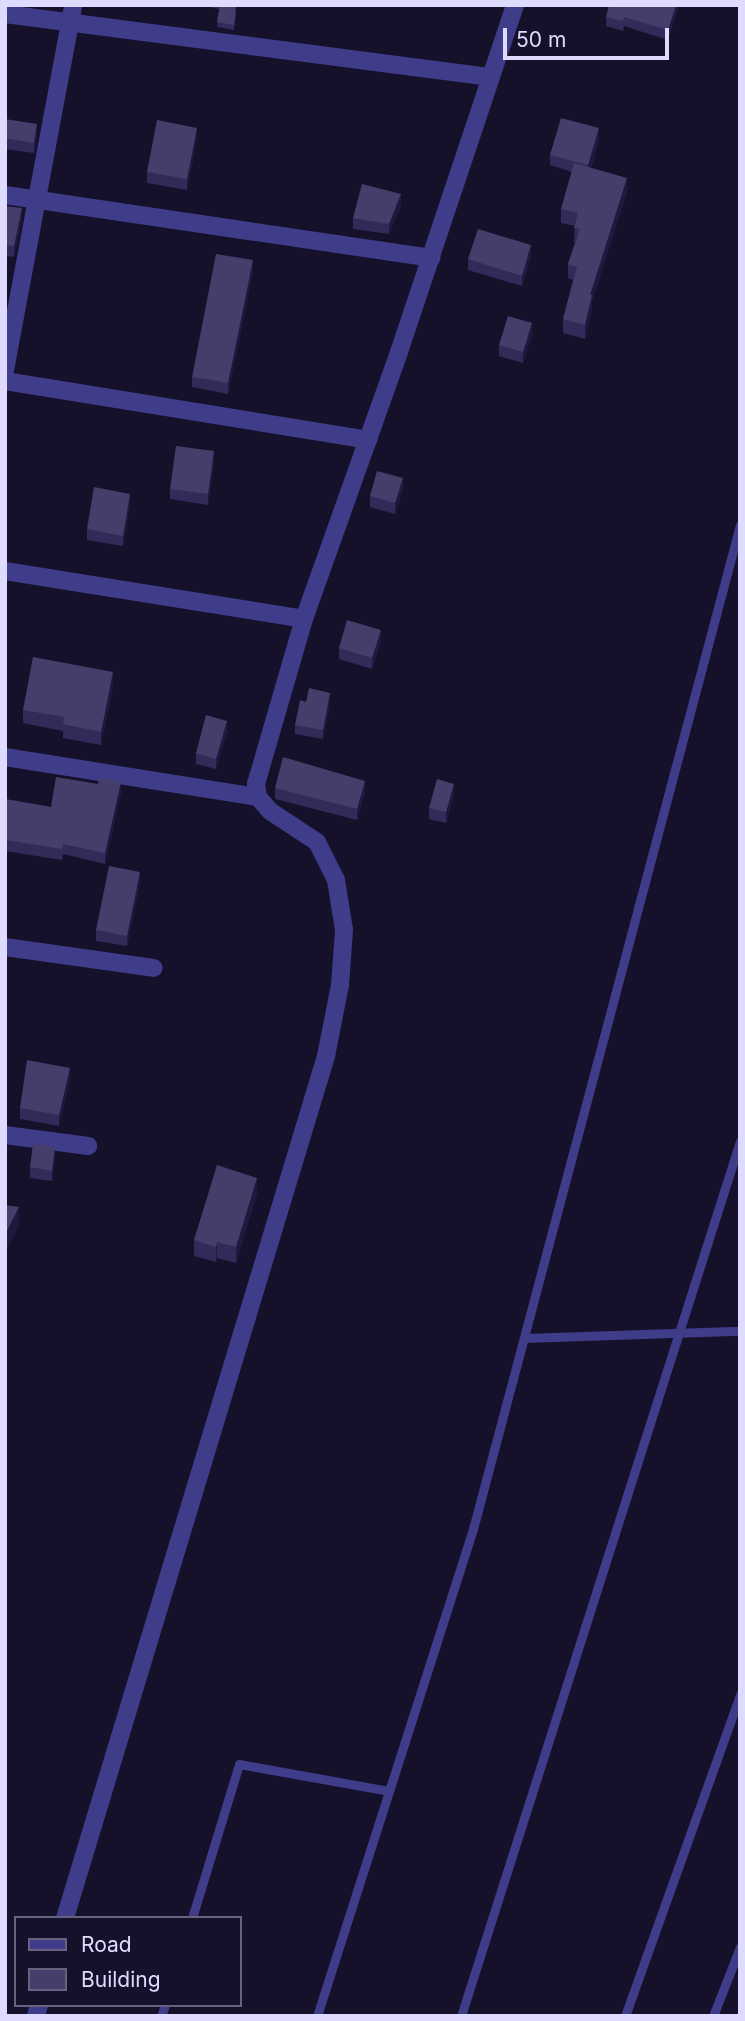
<!DOCTYPE html>
<style>
body{margin:0}
#map{position:relative;width:745px;height:2021px;overflow:hidden;background:#15112b;font-family:Inter,sans-serif}
div>[style]{position:absolute}
[style*='--x']{left:calc(var(--x)*1px);top:calc(var(--y)*1px);width:calc(var(--w)*1px);rotate:calc(var(--a)*1deg)}
.lane>*{height:9px;margin:-4.5px;padding:0 4.5px;transform-origin:4.5px;border-radius:4.5px;background:#3f3c8a}
.street>*{height:18px;margin:-9px;padding:0 9px;transform-origin:9px;border-radius:9px;background:#3f3c8a}
.wall>*{inset:0;background:#332a59}
.shaded-wall>*{inset:0;background:#1f183f}
.building>*{inset:0;background:#453d6a}
span{translate:-50% -50%;white-space:nowrap;text-align:center;line-height:1.15;-webkit-text-stroke:6px #15112b;paint-order:stroke}
.frame{position:absolute;inset:0;border:7px solid #dfdbff;pointer-events:none}
.legend{position:absolute;left:14px;top:1916px;width:228px;height:91px;box-sizing:border-box;background:#15112b;border:2px solid #666280;margin:0;padding:9px 12px;list-style:none;font-size:21px;color:#dfdbff}
.legend li{display:flex;align-items:center;gap:14px;height:35px}
.legend b{width:35px;border:2px solid #666280}
.scale{position:absolute;left:503px;top:28px;width:166px;height:32px;box-sizing:border-box;border:4px solid #dfdbff;border-top:0;padding-left:9px;font-size:21px;line-height:24px;white-space:nowrap;color:#dfdbff;-webkit-text-stroke:5px #15112b;paint-order:stroke}
</style>
<div id="map">
<div class="lane">
<div style="--x:524;--y:1338;--w:216;--a:-1.9"></div>
<div style="--x:192;--y:1918;--w:161;--a:-73"></div>
<div style="--x:239;--y:1764;--w:152;--a:10.2"></div>
<div style="--x:161;--y:2016;--w:12;--a:-70"></div>
<div style="--x:317;--y:2016;--w:511;--a:-72.24"></div>
<div style="--x:473;--y:1529;--w:1039;--a:-75.11"></div>
<div style="--x:461;--y:2016;--w:918;--a:-72.31"></div>
<div style="--x:625;--y:2016;--w:342;--a:-70.3"></div>
<div style="--x:713;--y:2016;--w:74;--a:-68.6"></div>
</div>
<div class="street">
<div style="--x:5;--y:14;--w:490;--a:7.4"></div>
<div style="--x:5;--y:195;--w:431;--a:8.4"></div>
<div style="--x:5;--y:370;--w:371;--a:-79.4"></div>
<div style="--x:5;--y:381;--w:368;--a:9.2"></div>
<div style="--x:5;--y:571;--w:303;--a:9.1"></div>
<div style="--x:5;--y:757;--w:256;--a:9"></div>
<div style="--x:5;--y:947;--w:150;--a:8"></div>
<div style="--x:5;--y:1135;--w:84;--a:7.5"></div>
<div style="--x:65;--y:1918;--w:901;--a:-73.15"></div>
<div style="--x:326;--y:1056;--w:72;--a:-78.8"></div>
<div style="--x:340;--y:985;--w:55;--a:-85.8"></div>
<div style="--x:344;--y:930;--w:51;--a:-99.1"></div>
<div style="--x:336;--y:880;--w:42;--a:-116.6"></div>
<div style="--x:317;--y:842;--w:56;--a:-146.6"></div>
<div style="--x:270;--y:811;--w:18;--a:-131"></div>
<div style="--x:258;--y:797;--w:13;--a:-99"></div>
<div style="--x:256;--y:784;--w:172;--a:-73.8"></div>
<div style="--x:304;--y:619;--w:283;--a:-70.4"></div>
<div style="--x:399;--y:352;--w:366;--a:-71.5"></div>
<div style="--x:36;--y:2016;--w:11;--a:-75"></div>
</div>
<div class="wall">
<div style="clip-path:polygon(200px 5px,226px 5px,236px 12px,234px 30px,217px 27px,219px 9px)"></div>
<div style="clip-path:polygon(679px 5px,668px 40px,624px 26px,623px 31px,606px 26px,606px 17px)"></div>
<div style="clip-path:polygon(5px 119px,37px 135px,34px 153px,5px 149px)"></div>
<div style="clip-path:polygon(197px 138px,187px 190px,147px 183px,147px 172px)"></div>
<div style="clip-path:polygon(599px 139px,591px 168px,627px 192px,592px 301px,592px 309px,585px 339px,563px 333px,563px 319px,573px 280px,568px 278px,568px 264px,575px 242px,574px 242px,575px 226px,561px 223px,561px 209px,572px 172px,550px 165px,550px 155px)"></div>
<div style="clip-path:polygon(401px 205px,389px 234px,353px 229px,353px 218px)"></div>
<div style="clip-path:polygon(5px 206px,22px 219px,14px 257px,5px 256px)"></div>
<div style="clip-path:polygon(531px 256px,522px 286px,468px 270px,468px 259px)"></div>
<div style="clip-path:polygon(253px 270px,228px 394px,192px 387px,192px 377px)"></div>
<div style="clip-path:polygon(532px 334px,523px 363px,499px 356px,499px 345px)"></div>
<div style="clip-path:polygon(214px 462px,208px 505px,170px 499px,170px 489px)"></div>
<div style="clip-path:polygon(403px 488px,395px 514px,370px 507px,370px 496px)"></div>
<div style="clip-path:polygon(130px 504px,123px 546px,87px 540px,87px 529px)"></div>
<div style="clip-path:polygon(381px 640px,372px 669px,339px 659px,339px 648px)"></div>
<div style="clip-path:polygon(113px 686px,101px 745px,63px 738px,63px 731px,23px 723px,23px 710px)"></div>
<div style="clip-path:polygon(306px 702px,330px 702px,323px 739px,295px 734px,295px 725px)"></div>
<div style="clip-path:polygon(227px 732px,216px 769px,196px 764px,196px 753px)"></div>
<div style="clip-path:polygon(275px 788px,365px 791px,357px 820px,275px 799px)"></div>
<div style="clip-path:polygon(121px 792px,105px 864px,63px 854px,62px 860px,5px 851px,5px 799px,51px 807px)"></div>
<div style="clip-path:polygon(454px 794px,446px 823px,429px 819px,429px 808px)"></div>
<div style="clip-path:polygon(140px 883px,127px 946px,96px 941px,96px 930px)"></div>
<div style="clip-path:polygon(70px 1078px,59px 1126px,20px 1119px,20px 1108px)"></div>
<div style="clip-path:polygon(55px 1157px,52px 1181px,30px 1178px,30px 1167px)"></div>
<div style="clip-path:polygon(257px 1193px,236px 1263px,217px 1258px,216px 1262px,194px 1256px,194px 1240px)"></div>
</div>
<div class="shaded-wall">
<div style="clip-path:polygon(676px 5px,679px 5px,668px 40px,668px 30px)"></div>
<div style="clip-path:polygon(37px 124px,37px 135px,34px 153px,34px 143px)"></div>
<div style="clip-path:polygon(197px 128px,197px 138px,187px 190px,187px 179px)"></div>
<div style="clip-path:polygon(599px 128px,599px 139px,588px 176px,588px 165px)"></div>
<div style="clip-path:polygon(627px 178px,627px 192px,592px 301px,592px 309px,585px 339px,585px 325px,590px 295px)"></div>
<div style="clip-path:polygon(401px 194px,401px 205px,389px 234px,389px 224px)"></div>
<div style="clip-path:polygon(22px 208px,22px 219px,14px 257px,14px 246px)"></div>
<div style="clip-path:polygon(531px 245px,531px 256px,522px 286px,522px 276px)"></div>
<div style="clip-path:polygon(253px 260px,253px 270px,228px 394px,228px 383px)"></div>
<div style="clip-path:polygon(532px 323px,532px 334px,523px 363px,523px 352px)"></div>
<div style="clip-path:polygon(214px 451px,214px 462px,208px 505px,208px 494px)"></div>
<div style="clip-path:polygon(403px 478px,403px 488px,395px 514px,395px 503px)"></div>
<div style="clip-path:polygon(130px 494px,130px 504px,123px 546px,123px 536px)"></div>
<div style="clip-path:polygon(381px 630px,381px 640px,372px 669px,372px 658px)"></div>
<div style="clip-path:polygon(113px 672px,113px 686px,101px 745px,101px 732px)"></div>
<div style="clip-path:polygon(330px 693px,330px 702px,323px 739px,323px 730px)"></div>
<div style="clip-path:polygon(227px 721px,227px 732px,216px 769px,216px 759px)"></div>
<div style="clip-path:polygon(365px 781px,365px 791px,357px 820px,357px 809px)"></div>
<div style="clip-path:polygon(121px 782px,121px 792px,105px 864px,105px 853px)"></div>
<div style="clip-path:polygon(454px 784px,454px 794px,446px 823px,446px 812px)"></div>
<div style="clip-path:polygon(140px 872px,140px 883px,127px 946px,127px 936px)"></div>
<div style="clip-path:polygon(70px 1068px,70px 1078px,59px 1126px,59px 1115px)"></div>
<div style="clip-path:polygon(55px 1147px,55px 1157px,52px 1181px,52px 1171px)"></div>
<div style="clip-path:polygon(257px 1178px,257px 1193px,236px 1263px,236px 1247px)"></div>
<div style="clip-path:polygon(19px 1207px,19px 1225px,5px 1253px,5px 1235px)"></div>
<div style="clip-path:polygon(217px 1242px,217px 1258px,216px 1262px,216px 1247px)"></div>
</div>
<div class="building">
<div style="clip-path:polygon(220px 5px,236px 7px,234px 25px,217px 22px)"></div>
<div style="clip-path:polygon(609px 5px,676px 5px,668px 30px,624px 17px,623px 21px,606px 17px)"></div>
<div style="clip-path:polygon(561px 118px,599px 128px,588px 165px,550px 155px)"></div>
<div style="clip-path:polygon(5px 119px,37px 124px,34px 143px,5px 138px)"></div>
<div style="clip-path:polygon(157px 120px,197px 128px,187px 179px,147px 172px)"></div>
<div style="clip-path:polygon(574px 163px,627px 178px,590px 295px,592px 295px,585px 325px,563px 319px,577px 267px,568px 264px,580px 229px,574px 228px,578px 213px,561px 209px)"></div>
<div style="clip-path:polygon(362px 184px,401px 194px,389px 224px,353px 218px)"></div>
<div style="clip-path:polygon(5px 206px,22px 208px,14px 246px,5px 245px)"></div>
<div style="clip-path:polygon(478px 229px,531px 245px,522px 276px,468px 259px)"></div>
<div style="clip-path:polygon(216px 254px,253px 260px,228px 383px,192px 377px)"></div>
<div style="clip-path:polygon(508px 316px,532px 323px,523px 352px,499px 345px)"></div>
<div style="clip-path:polygon(176px 446px,214px 451px,208px 494px,170px 489px)"></div>
<div style="clip-path:polygon(377px 471px,403px 478px,395px 503px,370px 496px)"></div>
<div style="clip-path:polygon(94px 487px,130px 494px,123px 536px,87px 529px)"></div>
<div style="clip-path:polygon(347px 620px,381px 630px,372px 658px,339px 648px)"></div>
<div style="clip-path:polygon(33px 657px,113px 672px,101px 732px,63px 724px,64px 717px,23px 710px)"></div>
<div style="clip-path:polygon(309px 688px,330px 693px,323px 730px,295px 725px,300px 700px,306px 702px)"></div>
<div style="clip-path:polygon(206px 715px,227px 721px,216px 759px,196px 753px)"></div>
<div style="clip-path:polygon(283px 757px,365px 781px,357px 809px,275px 788px)"></div>
<div style="clip-path:polygon(56px 777px,98px 784px,99px 777px,121px 782px,105px 853px,63px 844px,62px 849px,5px 840px,5px 799px,51px 807px)"></div>
<div style="clip-path:polygon(437px 779px,454px 784px,446px 812px,429px 808px)"></div>
<div style="clip-path:polygon(109px 866px,140px 872px,127px 936px,96px 930px)"></div>
<div style="clip-path:polygon(27px 1060px,70px 1068px,59px 1115px,20px 1108px)"></div>
<div style="clip-path:polygon(33px 1144px,55px 1147px,52px 1171px,30px 1167px)"></div>
<div style="clip-path:polygon(217px 1165px,257px 1178px,236px 1247px,217px 1242px,216px 1247px,194px 1240px)"></div>
<div style="clip-path:polygon(5px 1205px,19px 1207px,5px 1235px)"></div>
</div>
<div class="frame"></div>
<ul class="legend">
<li><b style="height:9px;background:#3f3c8a"></b>Road</li>
<li><b style="height:19px;background:#453d6a"></b>Building</li>
</ul>
<div class="scale">50 m</div>
</div>
